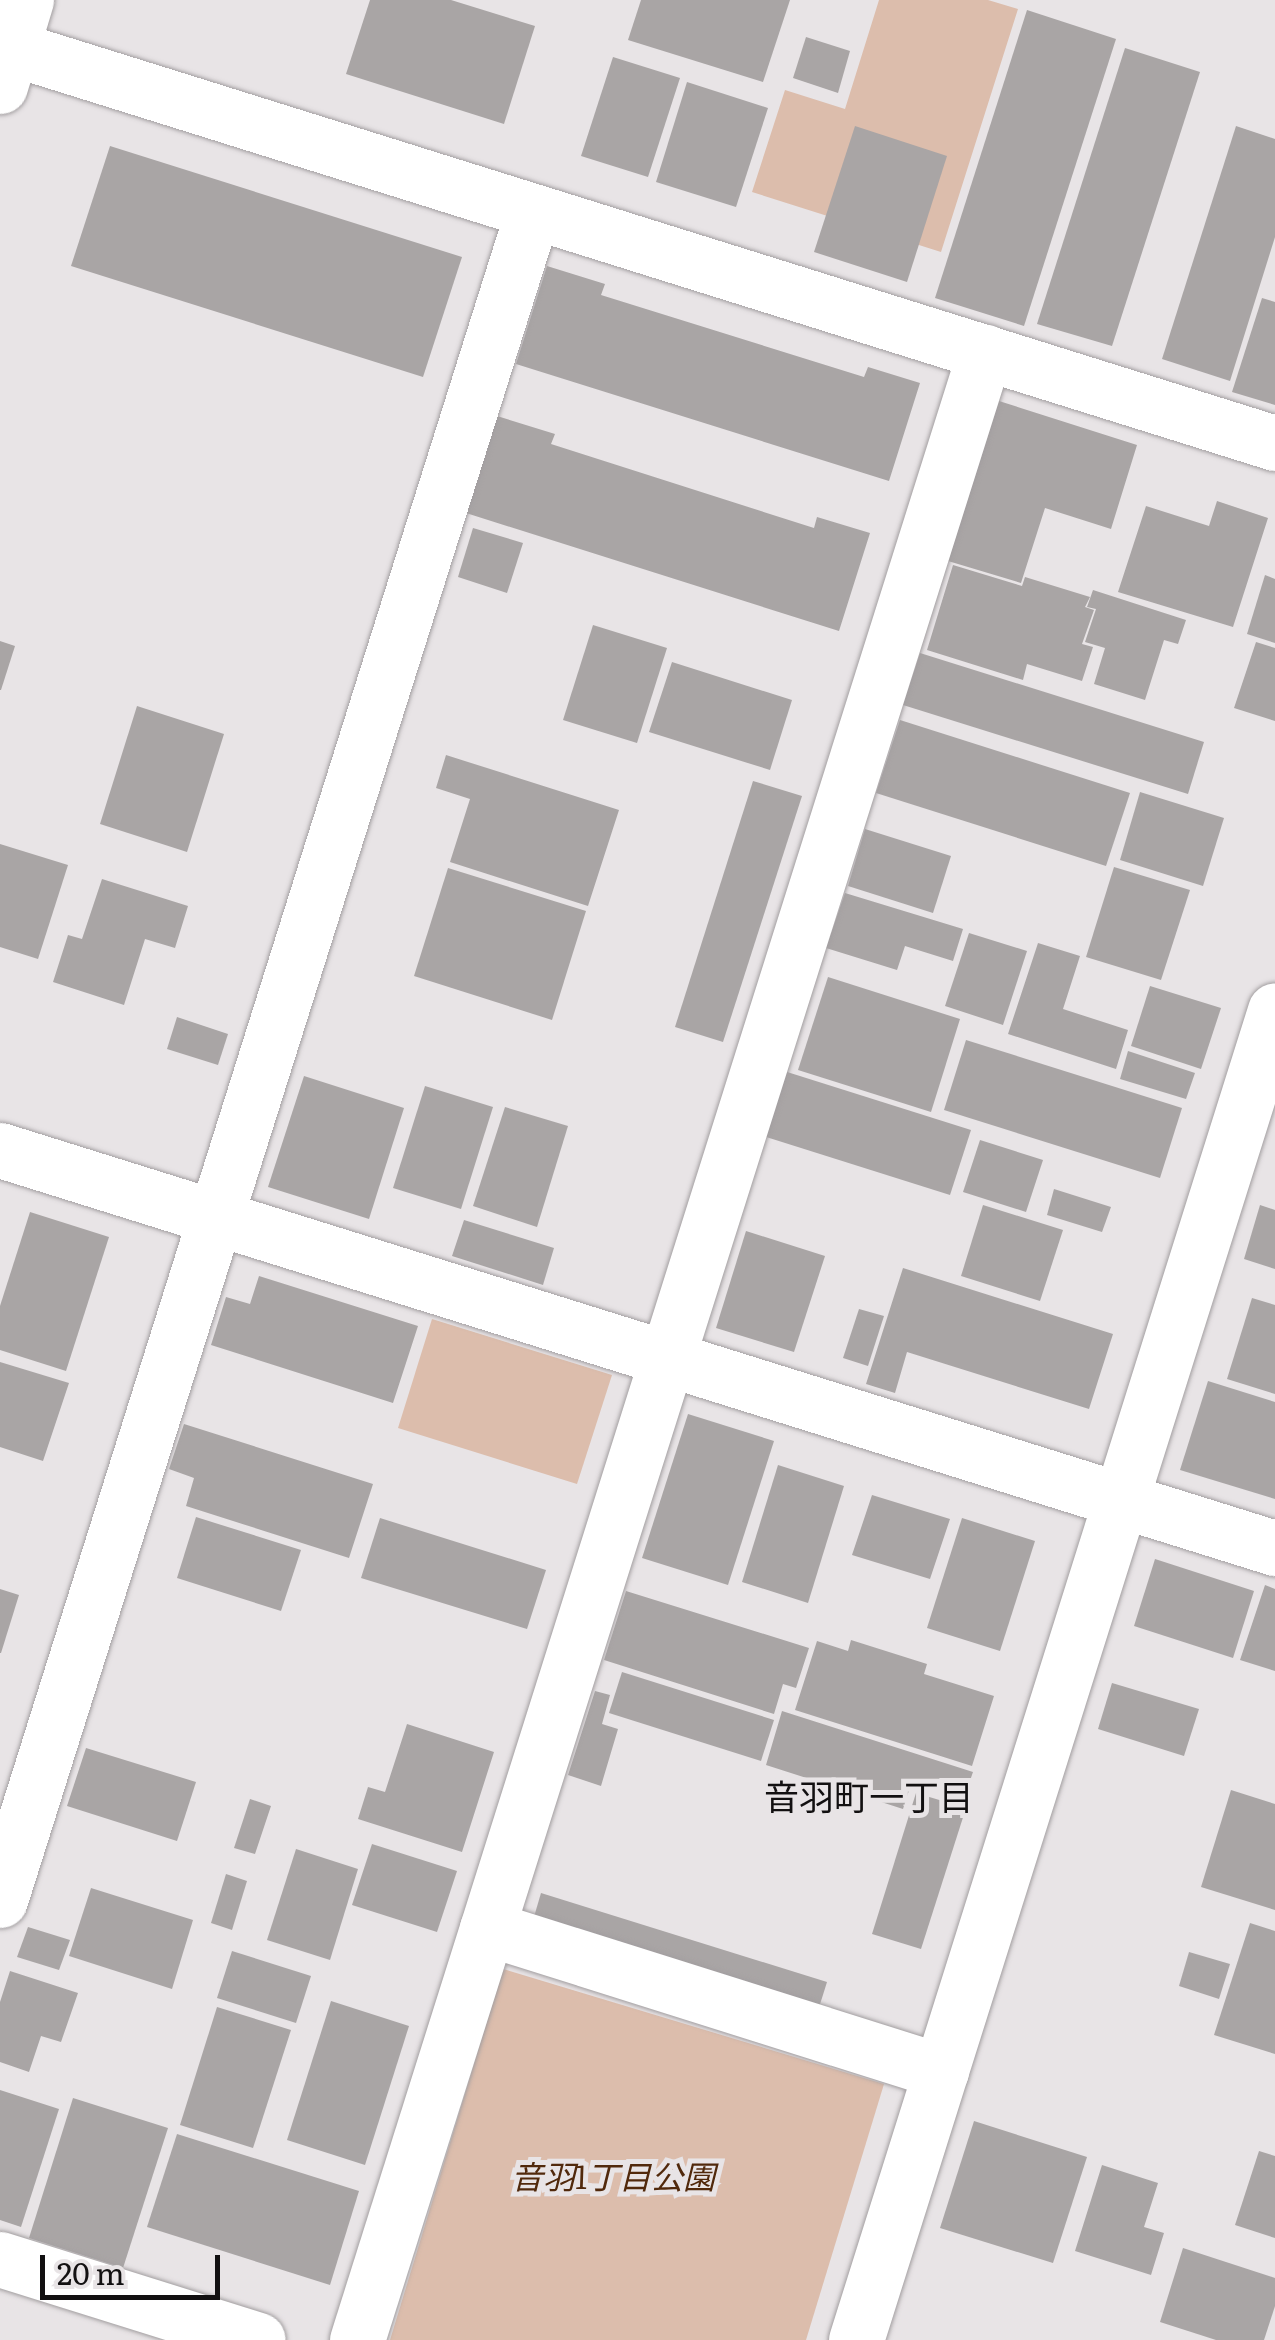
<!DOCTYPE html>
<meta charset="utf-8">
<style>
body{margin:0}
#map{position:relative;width:1275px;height:2340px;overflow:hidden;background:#e8e4e6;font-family:Literata,"Noto Sans JP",serif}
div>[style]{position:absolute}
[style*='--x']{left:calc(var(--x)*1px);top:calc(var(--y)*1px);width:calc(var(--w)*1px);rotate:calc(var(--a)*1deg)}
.green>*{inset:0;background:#dcbdac}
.building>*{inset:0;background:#a9a5a5}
.roads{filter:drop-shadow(0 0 2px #a29ea0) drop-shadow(0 0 2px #a29ea0)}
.street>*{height:55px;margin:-27.5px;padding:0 27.5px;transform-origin:27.5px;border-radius:27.5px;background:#fff}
.secondary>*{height:55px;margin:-27.5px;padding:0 27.5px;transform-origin:27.5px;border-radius:27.5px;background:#fff}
span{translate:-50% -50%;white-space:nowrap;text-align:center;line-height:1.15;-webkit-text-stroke:10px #e8e4e6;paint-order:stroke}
.park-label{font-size:32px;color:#51290c;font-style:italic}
.neighbourhood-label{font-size:35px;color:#121011}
.scale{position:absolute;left:40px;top:2255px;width:180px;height:45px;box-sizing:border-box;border:5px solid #121011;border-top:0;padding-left:12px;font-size:30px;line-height:35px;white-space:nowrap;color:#121011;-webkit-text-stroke:8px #e8e4e6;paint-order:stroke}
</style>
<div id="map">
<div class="green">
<div style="clip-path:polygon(879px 0,988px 0,1018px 9px,941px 252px,752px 192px,785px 90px,845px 109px)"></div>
<div style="clip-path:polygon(432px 1319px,612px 1375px,577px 1484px,398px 1428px)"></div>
<div style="clip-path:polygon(503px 1969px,884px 2084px,806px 2340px,390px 2340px)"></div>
</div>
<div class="building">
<div style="clip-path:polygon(370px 0,451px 0,535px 26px,504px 124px,346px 74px)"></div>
<div style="clip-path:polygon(641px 0,790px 0,763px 82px,628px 40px)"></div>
<div style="clip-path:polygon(1027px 10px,1116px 39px,1024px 326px,935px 298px)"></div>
<div style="clip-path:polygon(806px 37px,850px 51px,838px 93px,793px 78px)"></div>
<div style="clip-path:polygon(1125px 48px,1200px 72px,1112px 346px,1037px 324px)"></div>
<div style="clip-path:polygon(613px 57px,680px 78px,648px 177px,581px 156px)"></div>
<div style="clip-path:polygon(687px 82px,768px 108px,736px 207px,656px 182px)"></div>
<div style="clip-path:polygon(855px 126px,947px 156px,907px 282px,814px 252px)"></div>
<div style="clip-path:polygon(1236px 126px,1275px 139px,1275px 237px,1230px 381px,1162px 359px)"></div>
<div style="clip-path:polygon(110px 146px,462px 257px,423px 377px,71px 266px)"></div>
<div style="clip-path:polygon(547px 266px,605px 284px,601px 295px,864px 377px,868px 367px,920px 383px,889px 481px,516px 364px)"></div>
<div style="clip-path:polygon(1262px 298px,1275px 302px,1275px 405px,1232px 392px)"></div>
<div style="clip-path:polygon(999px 401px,1137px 445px,1111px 529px,1045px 508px,1021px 583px,948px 561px)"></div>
<div style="clip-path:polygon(497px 416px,555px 434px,551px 444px,814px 528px,817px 517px,870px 533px,839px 631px,466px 513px)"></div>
<div style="clip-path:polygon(1217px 501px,1268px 518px,1233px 627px,1118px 592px,1146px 506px,1209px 526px)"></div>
<div style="clip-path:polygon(473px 528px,523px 543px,507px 593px,458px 577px)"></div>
<div style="clip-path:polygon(953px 565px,1022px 586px,1025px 577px,1090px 597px,1085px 607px,1094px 610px,1082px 644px,1093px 647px,1082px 681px,1027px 664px,1023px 680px,927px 650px)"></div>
<div style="clip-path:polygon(1265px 575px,1275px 579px,1275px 643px,1247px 634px)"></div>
<div style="clip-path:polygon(1093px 590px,1186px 620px,1178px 644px,1164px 640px,1145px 700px,1094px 684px,1105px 648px,1085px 642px,1096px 609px,1087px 607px)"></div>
<div style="clip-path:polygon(593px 625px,667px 648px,637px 743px,563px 720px)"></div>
<div style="clip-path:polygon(0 641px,15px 646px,1px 690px,0 690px)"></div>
<div style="clip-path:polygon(1256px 642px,1275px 648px,1275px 721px,1234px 708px)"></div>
<div style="clip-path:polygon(920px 653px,1204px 742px,1188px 794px,903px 705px)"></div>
<div style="clip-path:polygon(672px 662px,792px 700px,770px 770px,649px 732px)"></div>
<div style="clip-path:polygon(137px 706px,224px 734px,187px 852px,100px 824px)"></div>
<div style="clip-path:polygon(900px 720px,1130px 793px,1106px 866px,876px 793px)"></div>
<div style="clip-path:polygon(446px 755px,619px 810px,588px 906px,450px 862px,470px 799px,436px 788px)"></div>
<div style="clip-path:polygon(753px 781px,802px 796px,723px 1042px,675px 1027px)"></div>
<div style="clip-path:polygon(1140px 792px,1224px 818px,1203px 886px,1120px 860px)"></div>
<div style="clip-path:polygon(865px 829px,951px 856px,933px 913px,848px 886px)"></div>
<div style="clip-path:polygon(0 844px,68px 865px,38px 959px,0 947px)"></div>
<div style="clip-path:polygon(1114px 867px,1190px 890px,1161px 980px,1086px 957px)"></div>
<div style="clip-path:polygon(448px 868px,586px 911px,552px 1020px,414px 976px)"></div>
<div style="clip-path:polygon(102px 879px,188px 906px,175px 948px,145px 939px,124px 1005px,53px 982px,68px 935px,82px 939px)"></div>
<div style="clip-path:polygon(845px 893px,963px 929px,953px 961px,905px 946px,897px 970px,826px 948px)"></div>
<div style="clip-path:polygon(969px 933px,1027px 951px,1003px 1025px,945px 1006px)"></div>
<div style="clip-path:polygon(1038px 943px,1080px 956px,1063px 1009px,1128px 1030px,1116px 1069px,1008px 1034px)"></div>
<div style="clip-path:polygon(828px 977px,960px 1019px,931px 1112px,798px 1070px)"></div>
<div style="clip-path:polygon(1150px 986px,1221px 1008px,1201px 1069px,1131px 1046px)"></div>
<div style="clip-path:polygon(177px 1017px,228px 1034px,218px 1065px,167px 1049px)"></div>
<div style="clip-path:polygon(966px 1040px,1182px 1108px,1160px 1178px,944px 1110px)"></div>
<div style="clip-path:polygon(1128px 1051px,1195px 1073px,1186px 1099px,1120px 1079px)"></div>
<div style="clip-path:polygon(784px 1071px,971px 1130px,950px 1195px,763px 1136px)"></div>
<div style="clip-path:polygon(304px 1076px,404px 1108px,369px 1219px,268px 1187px)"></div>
<div style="clip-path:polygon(425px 1086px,493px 1107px,461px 1209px,393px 1188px)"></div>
<div style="clip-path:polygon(505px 1107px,568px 1126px,537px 1227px,473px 1206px)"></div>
<div style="clip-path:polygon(980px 1140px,1043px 1160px,1026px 1212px,963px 1192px)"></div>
<div style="clip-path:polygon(1054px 1189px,1111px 1207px,1102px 1232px,1047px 1215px)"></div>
<div style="clip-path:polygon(983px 1205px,1063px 1230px,1040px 1301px,961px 1276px)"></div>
<div style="clip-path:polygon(1260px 1205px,1275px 1210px,1275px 1269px,1244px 1259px)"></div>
<div style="clip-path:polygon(30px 1212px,109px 1237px,66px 1371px,0 1350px,0 1306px)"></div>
<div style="clip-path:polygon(464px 1220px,554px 1248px,543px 1285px,452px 1256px)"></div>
<div style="clip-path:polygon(746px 1231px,825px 1256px,794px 1352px,716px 1328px)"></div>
<div style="clip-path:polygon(903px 1268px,1113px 1334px,1089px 1409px,907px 1352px,895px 1393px,866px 1384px)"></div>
<div style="clip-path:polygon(259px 1276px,418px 1326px,393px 1403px,211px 1345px,226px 1297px,250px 1304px)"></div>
<div style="clip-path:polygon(1252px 1298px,1275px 1305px,1275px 1394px,1227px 1379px)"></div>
<div style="clip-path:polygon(859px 1309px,884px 1316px,868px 1366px,843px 1358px)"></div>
<div style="clip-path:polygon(0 1362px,69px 1383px,43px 1461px,0 1447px)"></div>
<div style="clip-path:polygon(1208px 1381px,1275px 1402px,1275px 1499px,1180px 1470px)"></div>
<div style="clip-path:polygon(688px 1414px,774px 1441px,728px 1585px,642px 1558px)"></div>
<div style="clip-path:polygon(184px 1424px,373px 1484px,349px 1558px,186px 1506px,194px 1478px,169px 1469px)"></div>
<div style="clip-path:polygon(778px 1465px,844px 1486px,808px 1603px,742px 1582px)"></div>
<div style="clip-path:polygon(872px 1495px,950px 1519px,930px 1579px,852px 1555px)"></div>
<div style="clip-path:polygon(196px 1517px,301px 1550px,281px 1611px,177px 1578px)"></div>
<div style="clip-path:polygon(380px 1518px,546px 1570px,527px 1629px,361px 1578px)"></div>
<div style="clip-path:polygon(962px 1518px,1035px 1541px,1000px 1651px,927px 1628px)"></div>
<div style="clip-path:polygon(1155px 1559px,1254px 1591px,1233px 1658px,1134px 1626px)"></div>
<div style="clip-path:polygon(1265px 1585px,1275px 1589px,1275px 1671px,1240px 1660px)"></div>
<div style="clip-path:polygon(0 1589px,19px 1595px,1px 1653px,0 1653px)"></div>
<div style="clip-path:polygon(626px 1591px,809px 1648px,796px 1688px,783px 1684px,774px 1714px,604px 1660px)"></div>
<div style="clip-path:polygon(851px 1640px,927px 1664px,924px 1674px,994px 1696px,972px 1766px,795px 1710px,817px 1641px,848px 1651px)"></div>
<div style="clip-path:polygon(622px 1672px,774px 1720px,761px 1761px,609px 1713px)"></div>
<div style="clip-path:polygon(1112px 1683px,1199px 1709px,1184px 1756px,1098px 1729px)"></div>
<div style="clip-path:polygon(595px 1691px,610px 1695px,602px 1724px,618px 1729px,601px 1786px,568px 1775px)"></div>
<div style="clip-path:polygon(782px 1711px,973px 1772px,964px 1798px,912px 1781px,903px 1809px,766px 1765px)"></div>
<div style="clip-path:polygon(407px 1724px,494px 1752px,462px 1852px,358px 1819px,368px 1787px,385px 1792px)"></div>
<div style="clip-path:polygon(86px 1748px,196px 1782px,177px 1841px,67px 1806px)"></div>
<div style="clip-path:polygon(1231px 1790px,1275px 1804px,1275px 1910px,1201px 1887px)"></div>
<div style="clip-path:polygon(916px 1793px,966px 1808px,921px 1949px,872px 1934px)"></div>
<div style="clip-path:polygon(250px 1799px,271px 1806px,255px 1854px,234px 1848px)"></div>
<div style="clip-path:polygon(372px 1844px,457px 1871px,437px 1932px,352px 1905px)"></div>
<div style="clip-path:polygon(296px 1849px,358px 1869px,330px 1960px,267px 1940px)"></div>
<div style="clip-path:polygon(226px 1874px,247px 1881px,232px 1930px,211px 1923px)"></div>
<div style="clip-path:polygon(91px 1888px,193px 1920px,172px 1989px,69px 1956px)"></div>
<div style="clip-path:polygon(541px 1893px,827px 1982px,816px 2017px,531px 1927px)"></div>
<div style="clip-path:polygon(1250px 1923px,1275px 1931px,1275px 2054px,1214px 2035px)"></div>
<div style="clip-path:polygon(28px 1927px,70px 1940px,59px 1970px,17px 1957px)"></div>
<div style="clip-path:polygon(232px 1951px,311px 1976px,296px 2023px,217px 1998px)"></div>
<div style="clip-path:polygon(1189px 1952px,1230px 1964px,1219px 1999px,1179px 1986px)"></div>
<div style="clip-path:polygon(10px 1971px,78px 1993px,61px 2042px,41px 2036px,29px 2072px,0 2062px,0 2002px)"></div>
<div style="clip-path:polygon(331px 2001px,409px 2026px,365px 2165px,287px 2140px)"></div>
<div style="clip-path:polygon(217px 2007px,291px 2030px,253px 2148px,180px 2125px)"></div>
<div style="clip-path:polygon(0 2090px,59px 2109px,21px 2227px,0 2220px)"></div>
<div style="clip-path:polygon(73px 2098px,168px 2128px,123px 2268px,29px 2238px)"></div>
<div style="clip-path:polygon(974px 2121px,1087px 2157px,1053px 2263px,940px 2228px)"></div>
<div style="clip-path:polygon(177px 2134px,359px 2191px,330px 2285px,147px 2227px)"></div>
<div style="clip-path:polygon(1259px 2151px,1275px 2156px,1275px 2238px,1235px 2225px)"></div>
<div style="clip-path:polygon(1102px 2165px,1158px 2183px,1144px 2227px,1164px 2233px,1151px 2275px,1075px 2251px)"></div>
<div style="clip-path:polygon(1183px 2248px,1275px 2278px,1275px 2306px,1264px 2340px,1216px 2340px,1160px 2322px)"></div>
</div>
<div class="roads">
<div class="street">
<div style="--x:12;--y:48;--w:1323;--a:17.37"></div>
<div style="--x:0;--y:1150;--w:1336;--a:17.34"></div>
<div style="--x:0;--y:1900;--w:1771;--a:-72.49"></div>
<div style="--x:487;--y:1928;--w:476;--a:17.5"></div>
<div style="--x:0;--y:2259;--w:270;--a:17.4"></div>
<div style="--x:357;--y:2340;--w:2085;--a:-72.47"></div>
<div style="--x:856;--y:2340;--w:1394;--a:-72.51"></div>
</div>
<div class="secondary">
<div style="--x:0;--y:86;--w:90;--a:-73.2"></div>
</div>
</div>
<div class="park-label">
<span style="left:613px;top:2175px">音羽1丁目公園</span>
</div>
<div class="neighbourhood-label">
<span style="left:869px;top:1795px">音羽町一丁目</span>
</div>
<div class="scale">20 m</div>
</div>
